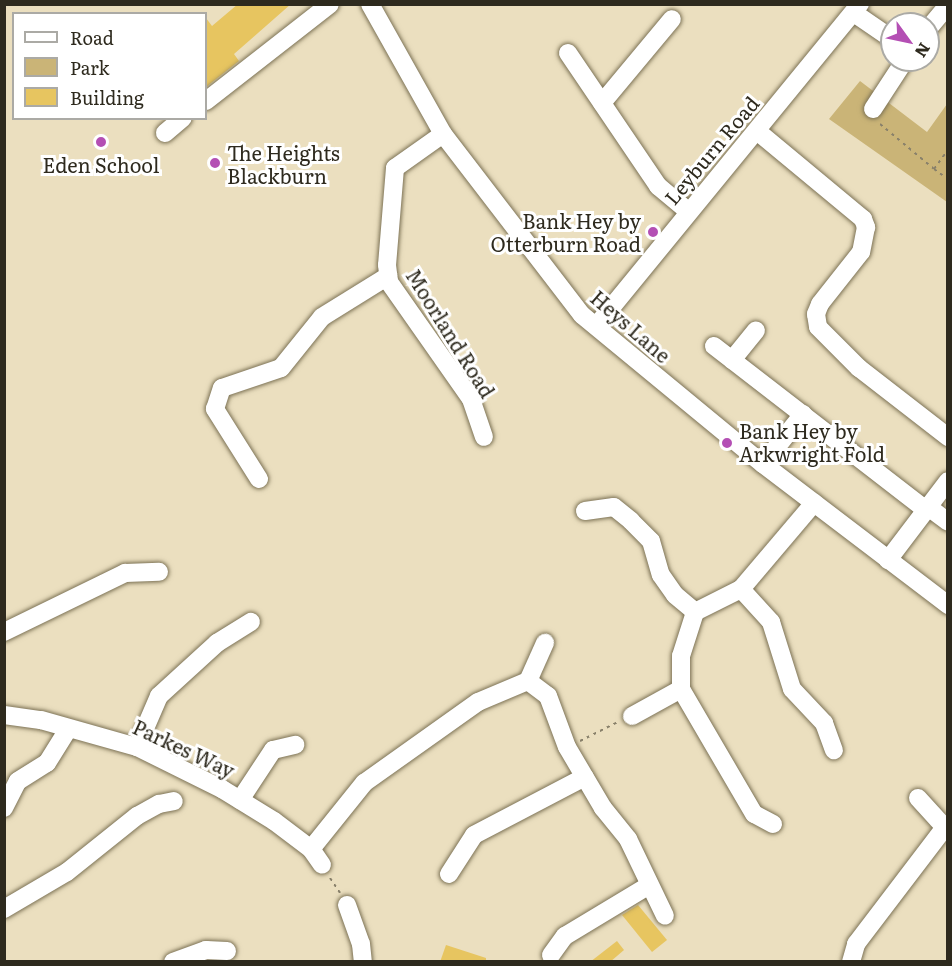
<!DOCTYPE html>
<style>
body{margin:0}
#map{position:relative;width:952px;height:966px;overflow:hidden;background:#ebdfbf;font-family:Literata,serif}
div>[style]{position:absolute}
[style*='--x']{left:calc(var(--x)*1px);top:calc(var(--y)*1px);width:calc(var(--w)*1px);rotate:calc(var(--a)*1deg)}
.green>*{inset:0;background:#cab477}
.building>*{inset:0;background:#e7c560}
.path>*{height:2px;margin-top:-1px;transform-origin:0;background:repeating-linear-gradient(90deg,#88806a 0 3px,transparent 0 7.5px)}
.roads{filter:drop-shadow(0 0 2px #7c7255) drop-shadow(0 0 2px #7c7255)}
.minor>*{height:18px;margin:-9px;padding:0 9px;transform-origin:9px;border-radius:9px;background:#fff}
.dots>*{width:16px;height:16px;translate:-50% -50%;box-sizing:border-box;border:3px solid #fff;border-radius:50%}
span{translate:-50% -50%;white-space:nowrap;text-align:center;line-height:1.15;-webkit-text-stroke:6px #fff;paint-order:stroke}
.street-label{font-size:20px;color:#2e2a1e}
.poi-label{font-size:20px;color:#2e2a1e}
.left{translate:0 -50%;text-align:left}
.right{translate:-100% -50%;text-align:right}
.frame{position:absolute;inset:0;border:6px solid #2e2a1e;pointer-events:none}
.legend{position:absolute;left:12px;top:12px;width:195px;height:108px;box-sizing:border-box;background:#fff;border:2px solid #abaaa5;margin:0;padding:8px 10px;list-style:none;font-size:18px;color:#2e2a1e}
.legend li{display:flex;align-items:center;gap:12px;height:30px}
.legend b{width:30px;border:2px solid #abaaa5}
.north{position:absolute;left:880px;top:12px;width:60px;height:60px;box-sizing:border-box;background:#fff;border:2px solid #abaaa5;border-radius:50%;rotate:123deg;font-size:16px;font-weight:700;line-height:24px;text-align:center;color:#2e2a1e}
.north::after{content:'';display:block;margin:auto;width:21px;height:27px;background:#b44fb4;clip-path:polygon(50% 0,100% 100%,50% 72%,0 100%)}
</style>
<div id="map">
<div class="green">
<div style="clip-path:polygon(860px 81px,927px 132px,947px 104px,947px 202px,829px 119px)"></div>
</div>
<div class="building">
<div style="clip-path:polygon(238px 4px,291px 4px,234px 54px,239px 61px,206px 87px,206px 18px,212px 26px)"></div>
<div style="clip-path:polygon(638px 905px,667px 940px,652px 952px,622px 915px)"></div>
<div style="clip-path:polygon(617px 941px,624px 950px,610px 962px,590px 962px)"></div>
<div style="clip-path:polygon(446px 945px,486px 958px,486px 962px,440px 962px)"></div>
</div>
<div class="path">
<div style="--x:880;--y:124;--w:70;--a:39.8"></div>
<div style="--x:934;--y:169;--w:24;--a:-54"></div>
<div style="--x:934;--y:169;--w:17;--a:36"></div>
<div style="--x:580;--y:741;--w:42;--a:-26.6"></div>
<div style="--x:330;--y:878;--w:18;--a:56"></div>
</div>
<div class="roads">
<div class="minor">
<div style="--x:370;--y:4;--w:149;--a:60.7"></div>
<div style="--x:443;--y:134;--w:228;--a:52.5"></div>
<div style="--x:582;--y:315;--w:234;--a:39.5"></div>
<div style="--x:763;--y:464;--w:233;--a:37.3"></div>
<div style="--x:854;--y:13;--w:46;--a:34.4"></div>
<div style="--x:928;--y:29;--w:31;--a:-50"></div>
<div style="--x:568;--y:53;--w:161;--a:55.9"></div>
<div style="--x:658;--y:186;--w:40;--a:40"></div>
<div style="--x:206;--y:101;--w:157;--a:-38"></div>
<div style="--x:602;--y:103;--w:109;--a:-50.2"></div>
<div style="--x:873;--y:109;--w:59;--a:-56.9"></div>
<div style="--x:757;--y:131;--w:138;--a:39.7"></div>
<div style="--x:863;--y:219;--w:9;--a:69"></div>
<div style="--x:866;--y:227;--w:25;--a:101"></div>
<div style="--x:861;--y:252;--w:66;--a:128.3"></div>
<div style="--x:820;--y:304;--w:11;--a:112"></div>
<div style="--x:816;--y:314;--w:13;--a:81"></div>
<div style="--x:818;--y:327;--w:58;--a:45"></div>
<div style="--x:859;--y:368;--w:113;--a:37.8"></div>
<div style="--x:165;--y:133;--w:23;--a:-40"></div>
<div style="--x:443;--y:134;--w:59;--a:144.7"></div>
<div style="--x:395;--y:168;--w:97;--a:94.7"></div>
<div style="--x:387;--y:265;--w:17;--a:83"></div>
<div style="--x:389;--y:282;--w:143;--a:55"></div>
<div style="--x:471;--y:399;--w:40;--a:71.1"></div>
<div style="--x:597;--y:325;--w:415;--a:-50.7"></div>
<div style="--x:714;--y:346;--w:267;--a:37.7"></div>
<div style="--x:732;--y:360;--w:38;--a:-51"></div>
<div style="--x:763;--y:464;--w:64;--a:-51.3"></div>
<div style="--x:259;--y:479;--w:83;--a:-122.2"></div>
<div style="--x:215;--y:409;--w:22;--a:-72"></div>
<div style="--x:222;--y:388;--w:62;--a:-18.7"></div>
<div style="--x:281;--y:368;--w:65;--a:-51.2"></div>
<div style="--x:322;--y:317;--w:78;--a:-31.8"></div>
<div style="--x:927;--y:506;--w:26;--a:37"></div>
<div style="--x:585;--y:511;--w:29;--a:-8"></div>
<div style="--x:614;--y:507;--w:22;--a:39"></div>
<div style="--x:631;--y:521;--w:28;--a:45"></div>
<div style="--x:651;--y:541;--w:35;--a:74"></div>
<div style="--x:661;--y:575;--w:24;--a:55"></div>
<div style="--x:675;--y:595;--w:26;--a:40"></div>
<div style="--x:888;--y:560;--w:99;--a:-52.8"></div>
<div style="--x:741;--y:589;--w:45;--a:47.7"></div>
<div style="--x:771;--y:622;--w:70;--a:72.6"></div>
<div style="--x:792;--y:689;--w:47;--a:46.7"></div>
<div style="--x:824;--y:723;--w:29;--a:70"></div>
<div style="--x:4;--y:632;--w:135;--a:-26"></div>
<div style="--x:125;--y:573;--w:34;--a:-2"></div>
<div style="--x:528;--y:681;--w:42;--a:-65.9"></div>
<div style="--x:4;--y:715;--w:37;--a:8"></div>
<div style="--x:41;--y:720;--w:100;--a:15.7"></div>
<div style="--x:137;--y:747;--w:95;--a:26.3"></div>
<div style="--x:222;--y:789;--w:61;--a:31.6"></div>
<div style="--x:274;--y:821;--w:46;--a:37.1"></div>
<div style="--x:311;--y:849;--w:19;--a:55"></div>
<div style="--x:632;--y:716;--w:56;--a:-28.9"></div>
<div style="--x:137;--y:747;--w:56;--a:-66.7"></div>
<div style="--x:159;--y:696;--w:79;--a:-42.4"></div>
<div style="--x:217;--y:643;--w:40;--a:-32"></div>
<div style="--x:918;--y:798;--w:45;--a:47.7"></div>
<div style="--x:240;--y:800;--w:60;--a:-56.6"></div>
<div style="--x:273;--y:750;--w:23;--a:-13"></div>
<div style="--x:4;--y:808;--w:30;--a:-63"></div>
<div style="--x:18;--y:781;--w:34;--a:-32"></div>
<div style="--x:47;--y:763;--w:40;--a:-58"></div>
<div style="--x:773;--y:824;--w:21;--a:-152"></div>
<div style="--x:754;--y:814;--w:145;--a:-120.3"></div>
<div style="--x:681;--y:689;--w:33;--a:-90"></div>
<div style="--x:681;--y:656;--w:46;--a:-72.3"></div>
<div style="--x:695;--y:612;--w:51;--a:-26.6"></div>
<div style="--x:741;--y:589;--w:113;--a:-49.7"></div>
<div style="--x:311;--y:849;--w:85;--a:-51.2"></div>
<div style="--x:364;--y:783;--w:140;--a:-35.4"></div>
<div style="--x:478;--y:702;--w:54;--a:-22.8"></div>
<div style="--x:528;--y:681;--w:25;--a:37"></div>
<div style="--x:548;--y:696;--w:54;--a:69.6"></div>
<div style="--x:567;--y:747;--w:71;--a:59.5"></div>
<div style="--x:603;--y:808;--w:40;--a:51"></div>
<div style="--x:628;--y:839;--w:85;--a:64.3"></div>
<div style="--x:449;--y:874;--w:46;--a:-57.3"></div>
<div style="--x:474;--y:835;--w:125;--a:-27.6"></div>
<div style="--x:347;--y:905;--w:41;--a:70.3"></div>
<div style="--x:361;--y:944;--w:18;--a:84"></div>
<div style="--x:4;--y:909;--w:73;--a:-30.4"></div>
<div style="--x:67;--y:872;--w:90;--a:-38.7"></div>
<div style="--x:137;--y:816;--w:25;--a:-29"></div>
<div style="--x:159;--y:804;--w:15;--a:-11"></div>
<div style="--x:551;--y:955;--w:24;--a:-54"></div>
<div style="--x:565;--y:936;--w:97;--a:-31.1"></div>
<div style="--x:173;--y:962;--w:35;--a:-20"></div>
<div style="--x:206;--y:950;--w:21;--a:3"></div>
<div style="--x:851;--y:962;--w:19;--a:-74"></div>
<div style="--x:856;--y:944;--w:147;--a:-52.7"></div>
</div>
</div>
<div class="dots">
<div style="left:101px;top:142px;background:#b44fb4"></div>
<div style="left:215px;top:163px;background:#b44fb4"></div>
<div style="left:653px;top:232px;background:#b44fb4"></div>
<div style="left:727px;top:443px;background:#b44fb4"></div>
</div>
<div class="street-label">
<span style="left:711px;top:150px;rotate:-50deg">Leyburn Road</span>
<span style="left:631px;top:326px;rotate:41deg">Heys Lane</span>
<span style="left:451px;top:333px;rotate:58deg">Moorland Road</span>
<span style="left:184px;top:748px;rotate:25deg">Parkes Way</span>
</div>
<div class="poi-label">
<span class="left" style="left:227px;top:164px">The Heights<br>Blackburn</span>
<span style="left:101px;top:164px">Eden School</span>
<span class="right" style="left:641px;top:232px">Bank Hey by<br>Otterburn Road</span>
<span class="left" style="left:739px;top:442px">Bank Hey by<br>Arkwright Fold</span>
</div>
<div class="frame"></div>
<ul class="legend">
<li><b style="height:8px;background:#fff"></b>Road</li>
<li><b style="height:16px;background:#cab477"></b>Park</li>
<li><b style="height:16px;background:#e7c560"></b>Building</li>
</ul>
<div class="north">N</div>
</div>
